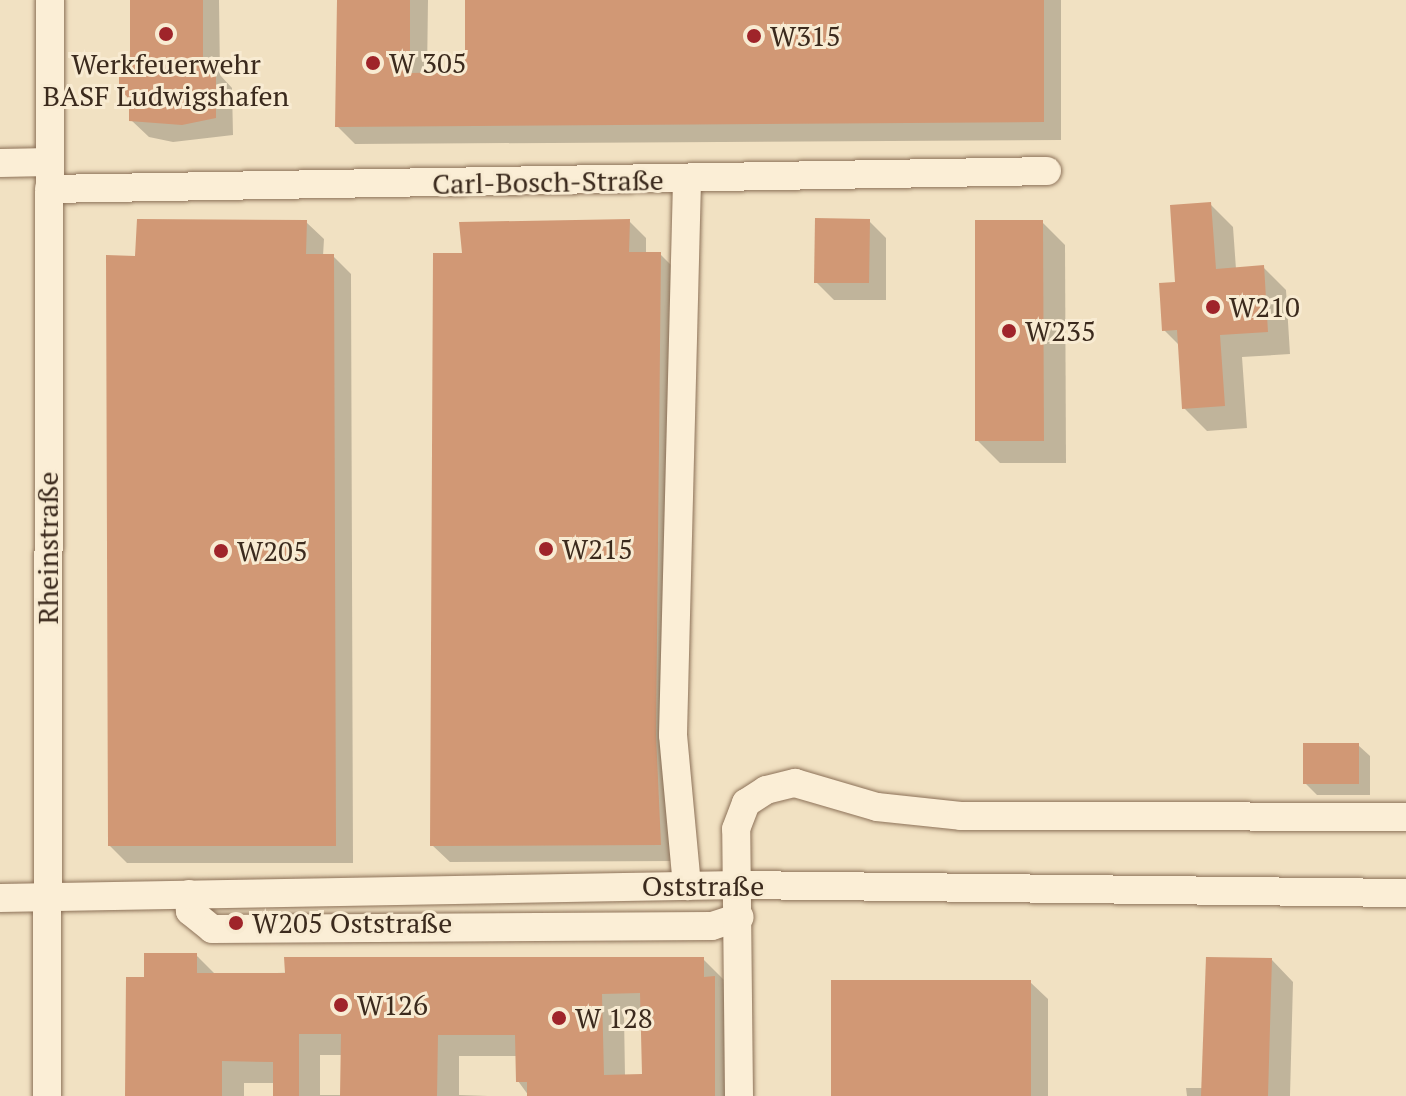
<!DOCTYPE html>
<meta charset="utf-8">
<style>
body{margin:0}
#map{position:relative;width:1406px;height:1096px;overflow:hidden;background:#f1e1c2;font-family:"PT Serif",serif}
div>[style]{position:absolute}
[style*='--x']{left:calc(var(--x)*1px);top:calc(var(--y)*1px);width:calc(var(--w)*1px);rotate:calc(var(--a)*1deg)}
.shadow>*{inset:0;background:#0003}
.building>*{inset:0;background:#d19875}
.roads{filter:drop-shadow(0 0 2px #8c7158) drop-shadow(0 0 2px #8c7158)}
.minor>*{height:28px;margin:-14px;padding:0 14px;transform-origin:14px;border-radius:14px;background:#fbeed6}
.dots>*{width:22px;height:22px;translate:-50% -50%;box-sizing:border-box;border:4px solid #f8ebd2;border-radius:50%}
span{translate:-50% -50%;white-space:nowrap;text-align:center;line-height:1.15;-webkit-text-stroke:6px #f8ebd2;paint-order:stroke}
.poi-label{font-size:28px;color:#3b2a1d}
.left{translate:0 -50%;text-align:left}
.street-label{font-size:28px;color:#3b2a1d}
</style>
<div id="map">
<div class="shadow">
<div style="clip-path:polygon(132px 0,219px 0,220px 75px,232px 88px,233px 135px,173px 142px,149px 137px,131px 120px)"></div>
<div style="clip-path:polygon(339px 0,428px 0,427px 75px,467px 74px,467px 0,1061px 0,1061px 140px,355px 144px,337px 126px)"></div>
<div style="clip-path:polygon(1210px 204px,1233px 227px,1236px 269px,1263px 267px,1286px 290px,1290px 354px,1242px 357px,1247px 428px,1207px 431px,1184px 408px,1180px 346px,1164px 330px)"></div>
<div style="clip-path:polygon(629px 221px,646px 238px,646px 254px,660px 254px,678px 272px,678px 861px,450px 862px,432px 845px,464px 255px)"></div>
<div style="clip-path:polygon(869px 221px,886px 238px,886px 300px,834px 300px,816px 282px)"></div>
<div style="clip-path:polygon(306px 222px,324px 239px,323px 256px,333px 256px,351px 274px,353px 863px,127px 863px,110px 846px)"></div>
<div style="clip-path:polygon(1042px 222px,1065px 245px,1066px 463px,1000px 463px,977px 440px)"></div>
<div style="clip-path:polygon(1358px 745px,1370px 756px,1370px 795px,1317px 795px,1305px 783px)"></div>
<div style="clip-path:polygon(evenodd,196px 955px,216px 975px,703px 959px,725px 981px,737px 1096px,529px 1096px,518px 1081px,518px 1056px,459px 1056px,459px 1095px,488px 1096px,275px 1096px,275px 1083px,244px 1083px,244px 1096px,128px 1096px,146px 979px,196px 955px,642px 1014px,644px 1076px,625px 1076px,624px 1015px,642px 1014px,196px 955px,320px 1055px,342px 1055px,342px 1095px,320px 1095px,320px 1055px)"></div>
<div style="clip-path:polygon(1272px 960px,1293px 982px,1290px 1096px,1187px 1096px,1186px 1088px,1204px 1088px)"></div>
<div style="clip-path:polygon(1030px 982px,1048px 999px,1048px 1096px,833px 1096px)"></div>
</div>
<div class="building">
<div style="clip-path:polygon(130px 0,203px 0,203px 69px,216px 68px,216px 118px,182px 125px,129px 121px,129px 99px,119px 88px,119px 75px,130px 62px)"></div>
<div style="clip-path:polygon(337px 0,410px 0,410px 73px,465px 72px,465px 0,1044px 0,1044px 122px,335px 127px)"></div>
<div style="clip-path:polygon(1211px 202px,1216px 269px,1264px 265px,1268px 332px,1220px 335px,1225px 406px,1182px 409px,1177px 330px,1162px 331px,1159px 283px,1175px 282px,1170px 205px)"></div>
<div style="clip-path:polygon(815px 218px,870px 219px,869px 283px,814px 283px)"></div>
<div style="clip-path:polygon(137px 219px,307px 220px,306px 254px,334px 254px,336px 846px,108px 846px,106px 255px,135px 256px)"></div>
<div style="clip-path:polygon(630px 219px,629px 252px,661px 252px,656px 735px,661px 845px,430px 846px,433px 253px,462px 253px,459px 222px)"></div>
<div style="clip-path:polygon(975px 220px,1043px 220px,1044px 441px,975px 441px)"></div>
<div style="clip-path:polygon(1303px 743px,1359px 743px,1359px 784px,1303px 784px)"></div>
<div style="clip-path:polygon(evenodd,144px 953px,197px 953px,197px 973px,285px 973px,284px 957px,704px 957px,704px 977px,715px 976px,715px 1096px,527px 1096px,527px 1082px,516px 1082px,515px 1035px,438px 1035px,437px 1096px,340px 1096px,341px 1034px,299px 1034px,299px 1096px,273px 1096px,273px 1062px,222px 1061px,222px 1096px,125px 1096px,126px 977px,144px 977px,144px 953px,640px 993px,642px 1074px,604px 1075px,602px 994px,640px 993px)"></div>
<div style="clip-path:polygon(1206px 957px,1272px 958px,1268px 1096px,1201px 1096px)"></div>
<div style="clip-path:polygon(831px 980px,1031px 980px,1031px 1096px,831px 1096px)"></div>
</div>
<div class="roads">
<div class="minor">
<div style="--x:0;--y:163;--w:49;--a:-1.2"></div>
<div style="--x:687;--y:181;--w:554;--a:91.45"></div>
<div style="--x:673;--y:735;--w:152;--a:84.7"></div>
<div style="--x:49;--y:189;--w:998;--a:-1.03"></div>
<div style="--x:189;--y:894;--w:17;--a:87"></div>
<div style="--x:190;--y:911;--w:28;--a:39"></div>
<div style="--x:212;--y:929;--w:500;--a:-0.34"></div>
<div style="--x:712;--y:926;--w:29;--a:-18"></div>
<div style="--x:0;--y:898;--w:739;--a:-1.01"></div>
<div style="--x:739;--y:885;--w:667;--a:0.69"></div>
<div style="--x:47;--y:1096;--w:1096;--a:-89.84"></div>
<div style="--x:739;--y:1096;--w:267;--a:-90.6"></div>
<div style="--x:736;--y:829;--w:28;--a:-69"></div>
<div style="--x:746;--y:803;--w:24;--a:-33"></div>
<div style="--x:766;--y:790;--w:30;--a:-14"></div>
<div style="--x:795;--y:783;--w:85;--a:16.3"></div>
<div style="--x:877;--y:807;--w:84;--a:6.1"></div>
<div style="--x:961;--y:816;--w:445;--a:0.1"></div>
</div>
</div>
<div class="dots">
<div style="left:166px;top:34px;background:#9f242a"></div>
<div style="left:754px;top:36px;background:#9f242a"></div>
<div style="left:373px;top:63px;background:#9f242a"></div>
<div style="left:1213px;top:307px;background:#9f242a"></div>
<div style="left:1009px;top:331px;background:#9f242a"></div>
<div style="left:546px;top:549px;background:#9f242a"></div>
<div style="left:221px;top:551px;background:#9f242a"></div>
<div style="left:236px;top:923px;background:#9f242a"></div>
<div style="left:341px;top:1005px;background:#9f242a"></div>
<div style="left:559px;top:1018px;background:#9f242a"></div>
</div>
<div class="poi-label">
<span class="left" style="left:770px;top:36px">W315</span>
<span class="left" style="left:389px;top:63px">W 305</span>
<span style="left:166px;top:80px">Werkfeuerwehr<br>BASF Ludwigshafen</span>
<span class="left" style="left:1229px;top:307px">W210</span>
<span class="left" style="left:1025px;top:331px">W235</span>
<span class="left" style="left:562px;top:549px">W215</span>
<span class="left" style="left:237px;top:551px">W205</span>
<span class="left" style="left:252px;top:923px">W205 Oststraße</span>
<span class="left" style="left:357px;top:1005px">W126</span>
<span class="left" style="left:575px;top:1018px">W 128</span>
</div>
<div class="street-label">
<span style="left:548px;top:182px;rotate:-1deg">Carl-Bosch-Straße</span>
<span style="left:48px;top:548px;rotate:-90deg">Rheinstraße</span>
<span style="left:703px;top:886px">Oststraße</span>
</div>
</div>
